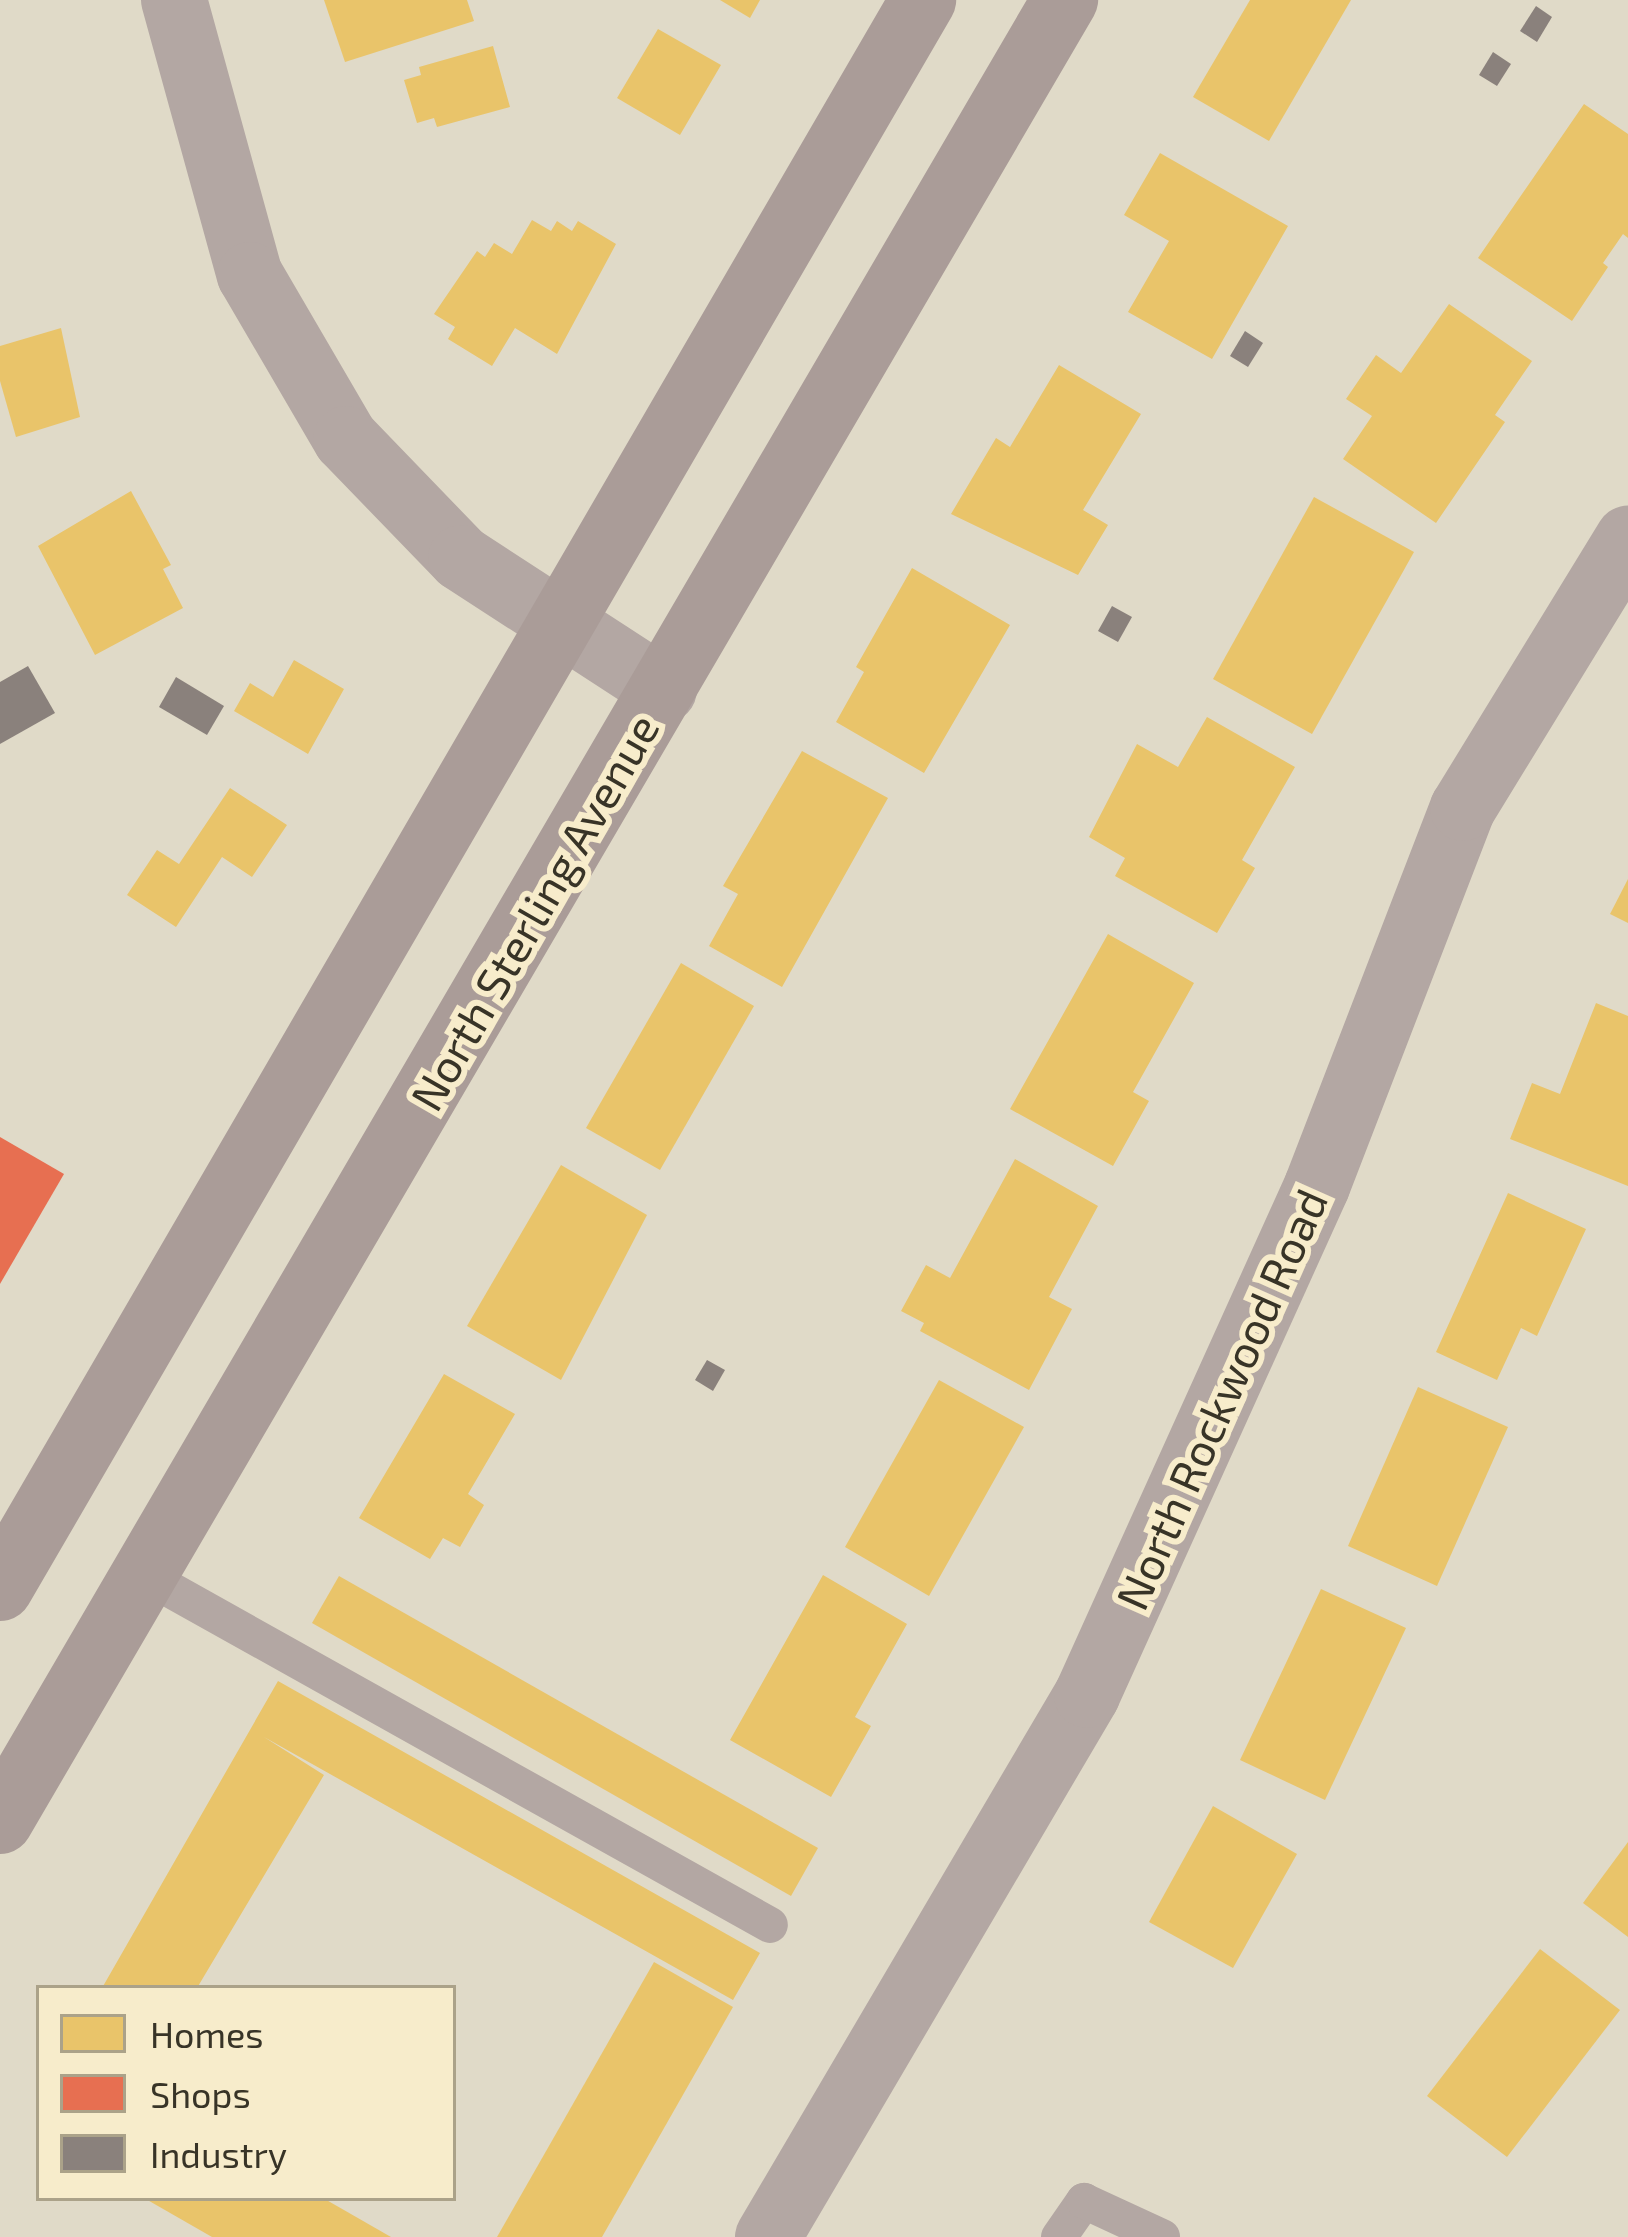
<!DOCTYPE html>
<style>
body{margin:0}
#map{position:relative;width:1628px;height:2237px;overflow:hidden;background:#e0dac8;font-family:"Exo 2",sans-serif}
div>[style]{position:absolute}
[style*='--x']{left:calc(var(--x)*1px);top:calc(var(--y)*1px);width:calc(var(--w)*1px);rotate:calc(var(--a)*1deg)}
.homes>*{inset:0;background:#e9c46a}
.shops>*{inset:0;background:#e76f51}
.industry>*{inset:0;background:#8a817c}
.lane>*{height:36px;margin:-18px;padding:0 18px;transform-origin:18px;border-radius:18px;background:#b3a7a3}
.street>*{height:66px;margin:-33px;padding:0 33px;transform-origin:33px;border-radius:33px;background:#b3a7a3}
.secondary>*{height:66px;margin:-33px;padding:0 33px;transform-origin:33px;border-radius:33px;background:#aa9c98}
span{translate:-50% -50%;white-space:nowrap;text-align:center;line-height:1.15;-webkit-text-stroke:12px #f7eccb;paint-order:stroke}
.street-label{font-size:45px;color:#383427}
.legend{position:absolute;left:36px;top:1985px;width:420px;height:216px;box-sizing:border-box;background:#f7eccb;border:3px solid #aba289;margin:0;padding:15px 21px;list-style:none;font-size:36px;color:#383427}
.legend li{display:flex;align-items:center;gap:24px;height:60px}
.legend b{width:60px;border:3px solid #aba289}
</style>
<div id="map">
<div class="homes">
<div style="clip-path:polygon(324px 0,467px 0,474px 21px,345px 62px)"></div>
<div style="clip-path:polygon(720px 0,760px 0,750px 18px)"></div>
<div style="clip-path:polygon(1250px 0,1351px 0,1269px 141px,1193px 97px)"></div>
<div style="clip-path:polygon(658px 29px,721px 65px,680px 135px,617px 98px)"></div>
<div style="clip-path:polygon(493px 46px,510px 107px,437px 127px,434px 118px,417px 123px,404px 80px,421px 75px,419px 67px)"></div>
<div style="clip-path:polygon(1584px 104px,1628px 134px,1628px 238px,1623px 234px,1603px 263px,1608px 267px,1572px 321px,1478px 258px)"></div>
<div style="clip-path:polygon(1160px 153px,1288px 226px,1212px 359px,1128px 312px,1169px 241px,1124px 215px)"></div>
<div style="clip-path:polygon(532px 220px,551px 231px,557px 221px,572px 231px,578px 221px,616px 244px,557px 354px,515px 328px,492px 366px,448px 339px,455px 327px,434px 314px,477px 251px,485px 257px,494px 243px,512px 254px)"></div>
<div style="clip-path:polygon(1449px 304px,1532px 361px,1495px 415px,1505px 422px,1436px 523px,1343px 459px,1372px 416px,1346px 399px,1376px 355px,1401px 373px)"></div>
<div style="clip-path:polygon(61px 328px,80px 417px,16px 437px,0 381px,0 346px)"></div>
<div style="clip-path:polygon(1059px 365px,1141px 414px,1083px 510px,1108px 525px,1078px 575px,951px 514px,996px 438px,1010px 447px)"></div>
<div style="clip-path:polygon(131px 491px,171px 565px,163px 569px,183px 608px,95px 655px,38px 546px)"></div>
<div style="clip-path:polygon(1314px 497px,1414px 552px,1312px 734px,1213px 679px)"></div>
<div style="clip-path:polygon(912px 568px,1010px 625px,924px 773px,836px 722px,864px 672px,856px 667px)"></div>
<div style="clip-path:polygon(294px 660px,344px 689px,308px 754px,234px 711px,250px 683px,273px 697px)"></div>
<div style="clip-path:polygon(1207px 717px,1295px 767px,1242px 860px,1255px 868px,1217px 933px,1115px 876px,1125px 858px,1089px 837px,1137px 744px,1178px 767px)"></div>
<div style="clip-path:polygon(802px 751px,888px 798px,782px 987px,709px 946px,738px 894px,723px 886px)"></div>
<div style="clip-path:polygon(230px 788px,287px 825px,252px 877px,222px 857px,176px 927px,127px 895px,157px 850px,179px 864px)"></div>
<div style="clip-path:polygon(1628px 879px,1628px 923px,1610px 914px)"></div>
<div style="clip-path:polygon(1108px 934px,1194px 983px,1133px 1092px,1149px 1101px,1113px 1166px,1010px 1109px)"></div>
<div style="clip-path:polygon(681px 963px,754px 1006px,660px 1170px,586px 1128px)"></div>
<div style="clip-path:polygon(1596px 1003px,1628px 1016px,1628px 1186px,1510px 1139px,1532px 1083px,1560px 1094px)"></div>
<div style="clip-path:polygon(1015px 1159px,1098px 1206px,1049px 1297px,1072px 1309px,1029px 1390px,920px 1331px,924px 1323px,901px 1311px,926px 1265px,950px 1278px)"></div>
<div style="clip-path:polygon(561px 1165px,647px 1215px,561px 1380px,467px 1326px)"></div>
<div style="clip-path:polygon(1508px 1193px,1586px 1229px,1537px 1336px,1521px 1328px,1497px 1380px,1436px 1352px)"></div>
<div style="clip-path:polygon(444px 1374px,515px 1414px,468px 1494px,484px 1505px,460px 1547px,443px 1538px,430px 1559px,359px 1518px)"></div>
<div style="clip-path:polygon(939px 1380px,1024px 1427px,929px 1596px,845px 1547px)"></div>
<div style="clip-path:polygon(1418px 1387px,1508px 1427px,1437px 1586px,1348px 1546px)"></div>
<div style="clip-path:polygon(823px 1575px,907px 1624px,855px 1717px,871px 1726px,831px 1797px,730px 1740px)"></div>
<div style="clip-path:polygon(339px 1576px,818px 1848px,791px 1896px,312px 1623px)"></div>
<div style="clip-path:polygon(1321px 1589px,1406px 1628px,1325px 1800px,1240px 1760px)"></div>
<div style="clip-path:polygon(278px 1681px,760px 1953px,733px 2000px,264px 1737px,324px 1775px,197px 1988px,102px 1988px)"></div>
<div style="clip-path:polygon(1213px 1806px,1297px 1854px,1233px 1968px,1149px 1922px)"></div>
<div style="clip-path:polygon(1628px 1842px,1628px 1937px,1583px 1903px)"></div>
<div style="clip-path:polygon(1540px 1949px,1620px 2010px,1507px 2157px,1427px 2096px)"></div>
<div style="clip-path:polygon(654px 1962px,733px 2007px,602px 2237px,497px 2237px)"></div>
<div style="clip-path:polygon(144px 2198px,323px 2198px,391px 2237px,212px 2237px)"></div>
</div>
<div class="shops">
<div style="clip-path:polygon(0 1137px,64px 1174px,0 1284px)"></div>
</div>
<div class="industry">
<div style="clip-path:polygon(1536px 6px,1552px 17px,1537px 42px,1520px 31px)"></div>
<div style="clip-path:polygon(1493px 52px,1511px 64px,1497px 86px,1479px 75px)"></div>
<div style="clip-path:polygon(1245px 331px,1263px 343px,1248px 367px,1230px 356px)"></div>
<div style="clip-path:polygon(1112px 606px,1132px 617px,1118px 642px,1098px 631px)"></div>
<div style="clip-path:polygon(28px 666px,55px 713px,0 744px,0 682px)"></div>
<div style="clip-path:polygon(176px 677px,224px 706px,207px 735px,159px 707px)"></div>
<div style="clip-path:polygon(707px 1360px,725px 1370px,713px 1391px,695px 1380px)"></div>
</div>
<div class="lane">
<div style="--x:144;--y:1575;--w:717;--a:29.21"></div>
<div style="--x:1059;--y:2237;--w:44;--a:-55.2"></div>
<div style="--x:1084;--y:2201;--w:86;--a:24.8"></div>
</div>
<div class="street">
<div style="--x:174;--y:0;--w:285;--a:74.6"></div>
<div style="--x:250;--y:275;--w:190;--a:59.7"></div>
<div style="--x:346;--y:439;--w:165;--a:46"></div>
<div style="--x:461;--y:558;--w:242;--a:33"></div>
<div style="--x:768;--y:2237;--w:629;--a:-59.52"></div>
<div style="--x:1087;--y:1695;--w:559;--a:-65.68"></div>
<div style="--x:1317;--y:1186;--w:405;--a:-68.9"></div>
<div style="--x:1463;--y:808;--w:316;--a:-58.5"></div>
</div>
<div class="secondary">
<div style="--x:0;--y:1588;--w:1837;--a:-59.83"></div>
<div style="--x:0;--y:1821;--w:2110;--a:-59.68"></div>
</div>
<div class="street-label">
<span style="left:534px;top:912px;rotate:-60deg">North Sterling Avenue</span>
<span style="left:1221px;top:1399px;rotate:-66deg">North Rockwood Road</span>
</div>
<ul class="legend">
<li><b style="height:33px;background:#e9c46a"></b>Homes</li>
<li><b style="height:33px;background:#e76f51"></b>Shops</li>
<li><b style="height:33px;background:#8a817c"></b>Industry</li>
</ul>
</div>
